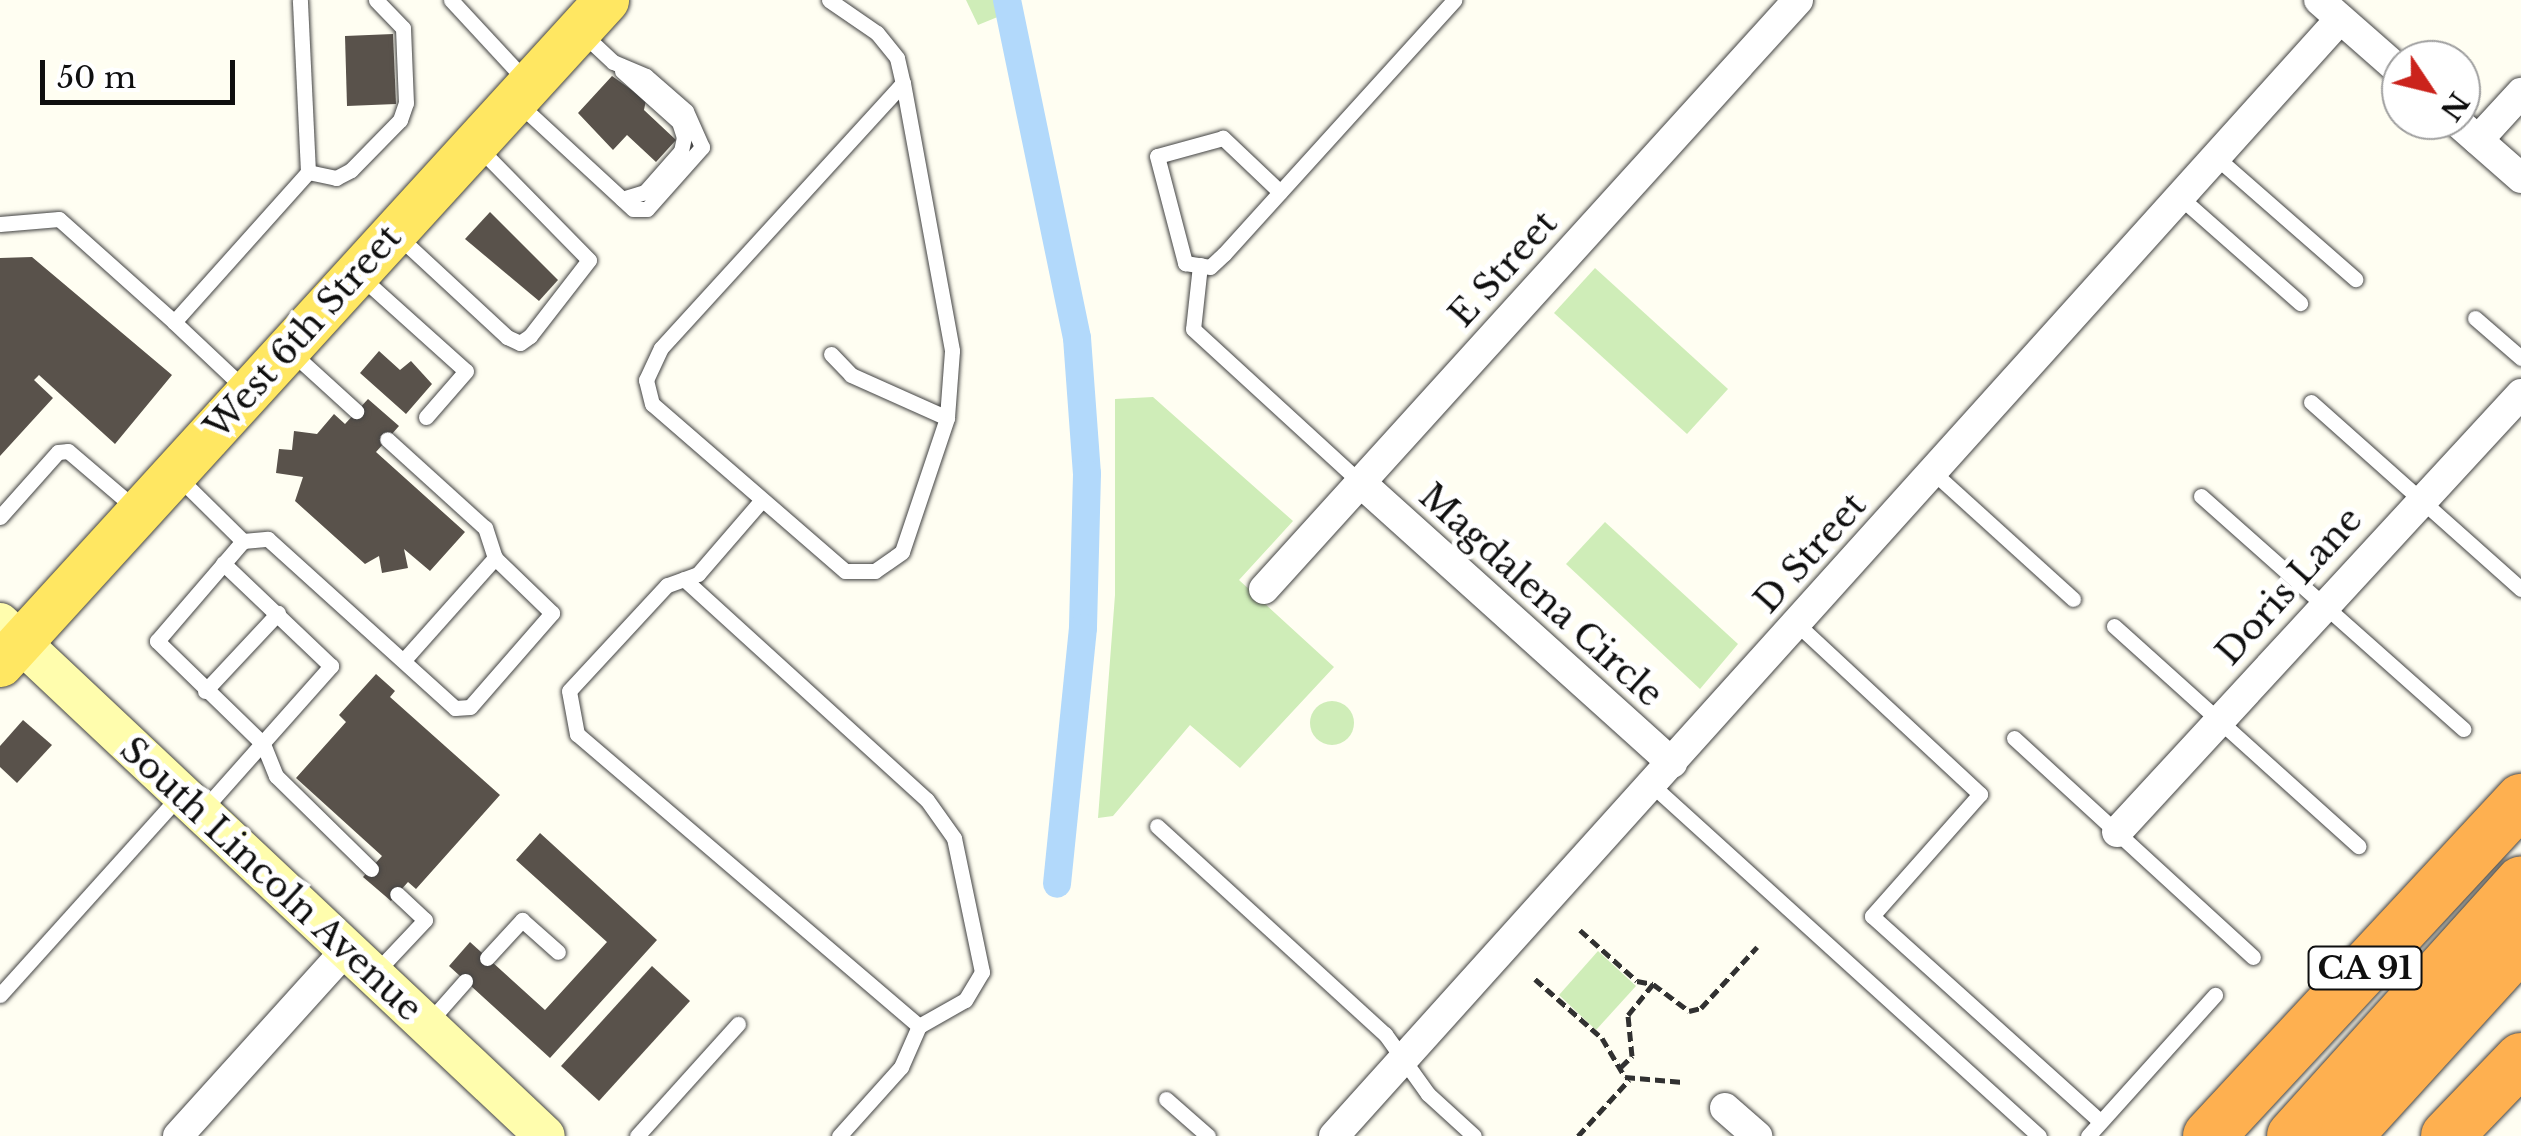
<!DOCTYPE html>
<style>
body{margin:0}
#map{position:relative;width:2521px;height:1136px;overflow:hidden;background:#fffef2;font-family:"Libre Baskerville",serif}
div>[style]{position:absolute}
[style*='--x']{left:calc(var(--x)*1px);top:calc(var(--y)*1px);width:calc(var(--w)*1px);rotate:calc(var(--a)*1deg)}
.green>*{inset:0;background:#cfedb8}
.round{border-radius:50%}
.canal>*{height:28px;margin:-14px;padding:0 14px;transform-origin:14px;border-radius:14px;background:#b2d9fb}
.building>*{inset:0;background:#59524b}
.path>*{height:5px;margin-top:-2.5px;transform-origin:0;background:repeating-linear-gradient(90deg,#313131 0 10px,transparent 0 15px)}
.roads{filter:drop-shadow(0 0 2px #424242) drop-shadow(0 0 2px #424242)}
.service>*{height:15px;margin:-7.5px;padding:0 7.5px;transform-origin:7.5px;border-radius:7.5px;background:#fff}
.minor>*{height:30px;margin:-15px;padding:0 15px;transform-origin:15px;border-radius:15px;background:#fff}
.secondary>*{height:40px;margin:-20px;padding:0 20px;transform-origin:20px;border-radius:20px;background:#fffdad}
.primary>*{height:45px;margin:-22.5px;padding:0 22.5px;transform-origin:22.5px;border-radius:22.5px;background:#ffe762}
.motorway>*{height:52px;margin:-26px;padding:0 26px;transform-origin:26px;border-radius:26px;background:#feb050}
span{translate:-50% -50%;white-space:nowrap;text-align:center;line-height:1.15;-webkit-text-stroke:10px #fff;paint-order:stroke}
.shield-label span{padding:2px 8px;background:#fff;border:2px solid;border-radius:8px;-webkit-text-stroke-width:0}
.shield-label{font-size:32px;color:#0f0f0f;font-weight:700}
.street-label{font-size:35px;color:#0f0f0f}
.north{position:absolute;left:2381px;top:40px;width:100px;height:100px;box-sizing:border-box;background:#fff;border:2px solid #9f9f9f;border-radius:50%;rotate:125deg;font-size:28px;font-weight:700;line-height:40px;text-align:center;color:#0f0f0f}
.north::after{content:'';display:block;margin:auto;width:35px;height:45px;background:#cb231c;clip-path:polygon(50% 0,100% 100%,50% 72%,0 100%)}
.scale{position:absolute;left:40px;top:60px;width:195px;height:45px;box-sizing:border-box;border:5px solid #0f0f0f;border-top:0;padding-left:12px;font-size:30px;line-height:35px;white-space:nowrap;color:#0f0f0f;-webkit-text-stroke:8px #fff;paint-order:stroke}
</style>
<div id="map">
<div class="green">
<div style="clip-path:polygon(966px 0,996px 0,1000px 16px,978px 25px)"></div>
<div style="clip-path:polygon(1595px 268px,1728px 389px,1687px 434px,1554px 313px)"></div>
<div style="clip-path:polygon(1153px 397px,1293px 521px,1239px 580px,1334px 667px,1240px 768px,1190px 725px,1113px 816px,1098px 818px,1115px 595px,1115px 399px)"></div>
<div style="clip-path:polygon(1605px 522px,1738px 644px,1700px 689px,1566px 564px)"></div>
<div class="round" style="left:1310px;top:701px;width:44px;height:44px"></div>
<div style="clip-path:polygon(1598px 951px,1636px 986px,1596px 1030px,1559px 995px)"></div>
</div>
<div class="canal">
<div style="--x:1007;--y:0;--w:345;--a:78.3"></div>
<div style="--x:1077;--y:338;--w:136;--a:85.8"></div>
<div style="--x:1087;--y:474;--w:154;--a:91.5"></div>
<div style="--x:1083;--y:628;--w:257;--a:95.8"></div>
</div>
<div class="building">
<div style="clip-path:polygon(393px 34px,396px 104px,347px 106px,345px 36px)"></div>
<div style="clip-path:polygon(612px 76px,646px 100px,644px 110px,676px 140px,656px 162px,627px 135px,613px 150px,578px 113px)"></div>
<div style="clip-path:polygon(490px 212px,558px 280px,539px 301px,465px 239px)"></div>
<div style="clip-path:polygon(32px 257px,172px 375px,115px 444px,39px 375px,34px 380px,53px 398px,0 456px,0 258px)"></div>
<div style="clip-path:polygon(379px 351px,400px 370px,411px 361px,432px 384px,406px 414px,360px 373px)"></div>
<div style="clip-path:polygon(368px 399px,399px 426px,376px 452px,465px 532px,430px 571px,404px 549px,408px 568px,382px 573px,379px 556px,365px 564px,295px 501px,303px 477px,276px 473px,279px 449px,292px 450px,294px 431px,317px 434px,334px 414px,345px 424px)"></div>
<div style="clip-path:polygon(376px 674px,395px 691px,390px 697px,500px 795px,416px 889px,408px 882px,391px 901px,363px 877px,382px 856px,296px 778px,346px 722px,339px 715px)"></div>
<div style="clip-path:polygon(23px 720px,52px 745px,17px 783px,0 767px,0 746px)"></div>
<div style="clip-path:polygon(540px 833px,657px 940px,550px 1058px,449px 966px,470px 942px,545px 1010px,607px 942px,516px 860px)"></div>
<div style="clip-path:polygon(652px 966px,690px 1001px,599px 1101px,561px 1066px)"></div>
</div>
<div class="path">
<div style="--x:1580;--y:930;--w:76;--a:41.8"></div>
<div style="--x:1637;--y:981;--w:16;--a:11"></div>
<div style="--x:1653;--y:984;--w:45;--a:36.9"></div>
<div style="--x:1689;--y:1011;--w:12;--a:-14"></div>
<div style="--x:1701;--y:1008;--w:83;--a:-47.4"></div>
<div style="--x:1535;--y:979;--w:89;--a:41.4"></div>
<div style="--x:1602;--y:1038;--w:45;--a:59.5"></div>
<div style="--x:1625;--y:1077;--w:58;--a:4.9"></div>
<div style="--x:1621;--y:1067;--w:16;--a:-45"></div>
<div style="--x:1632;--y:1056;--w:41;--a:-95.6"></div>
<div style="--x:1628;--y:1015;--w:40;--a:-51"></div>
<div style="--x:1578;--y:1136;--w:76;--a:-47.7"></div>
</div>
<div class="roads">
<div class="service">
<div style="--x:451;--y:0;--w:112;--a:47.2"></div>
<div style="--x:829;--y:0;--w:58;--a:34.5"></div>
<div style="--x:877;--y:33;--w:32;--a:51"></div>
<div style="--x:897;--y:58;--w:26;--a:77"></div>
<div style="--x:903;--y:83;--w:272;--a:79.6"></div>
<div style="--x:952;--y:351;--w:67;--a:94.3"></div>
<div style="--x:947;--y:418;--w:141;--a:108.6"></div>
<div style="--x:902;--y:552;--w:33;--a:145"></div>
<div style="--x:875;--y:571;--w:30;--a:180"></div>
<div style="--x:845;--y:571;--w:255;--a:-139.1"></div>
<div style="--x:652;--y:404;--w:25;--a:-104"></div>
<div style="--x:646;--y:380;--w:35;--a:-65"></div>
<div style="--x:661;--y:348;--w:359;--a:-47.6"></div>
<div style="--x:622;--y:71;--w:76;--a:41.8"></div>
<div style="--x:679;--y:122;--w:16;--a:72"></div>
<div style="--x:684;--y:137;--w:14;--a:102"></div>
<div style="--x:681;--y:151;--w:55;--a:131.3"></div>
<div style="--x:645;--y:192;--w:24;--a:163"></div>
<div style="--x:518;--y:103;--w:156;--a:42.7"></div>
<div style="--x:633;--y:209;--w:14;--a:0"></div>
<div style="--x:647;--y:209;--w:83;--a:-48.4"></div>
<div style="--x:702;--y:147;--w:39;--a:-114"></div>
<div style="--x:686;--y:111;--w:53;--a:-138.8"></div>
<div style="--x:646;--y:76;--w:36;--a:-157"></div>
<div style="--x:613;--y:62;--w:45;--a:-136.8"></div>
<div style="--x:2217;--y:158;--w:184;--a:41.2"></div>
<div style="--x:308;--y:172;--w:29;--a:12"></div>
<div style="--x:336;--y:178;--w:17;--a:-28"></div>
<div style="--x:351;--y:170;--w:70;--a:-45.6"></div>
<div style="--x:400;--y:120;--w:18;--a:-71"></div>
<div style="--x:406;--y:103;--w:75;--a:-92.3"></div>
<div style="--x:403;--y:28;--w:39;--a:-134"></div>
<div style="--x:1280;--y:192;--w:79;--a:-136.5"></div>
<div style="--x:1223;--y:138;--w:68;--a:164.7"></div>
<div style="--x:1157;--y:156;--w:111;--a:75.3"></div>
<div style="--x:1185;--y:263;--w:25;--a:9"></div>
<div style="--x:1210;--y:267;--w:19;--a:-43"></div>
<div style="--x:1224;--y:254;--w:343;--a:-47.8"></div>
<div style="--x:2181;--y:198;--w:159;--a:41.4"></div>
<div style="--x:0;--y:224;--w:59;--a:-4.8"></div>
<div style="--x:59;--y:219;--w:154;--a:41.8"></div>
<div style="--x:398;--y:236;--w:149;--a:42.8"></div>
<div style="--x:507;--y:337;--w:14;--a:25"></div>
<div style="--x:520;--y:343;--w:12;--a:-35"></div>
<div style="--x:530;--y:336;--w:96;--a:-52.2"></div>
<div style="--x:589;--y:260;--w:158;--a:-134.5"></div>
<div style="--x:1200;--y:265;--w:64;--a:96.2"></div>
<div style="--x:1193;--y:329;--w:226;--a:42.5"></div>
<div style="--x:360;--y:276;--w:142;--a:41.9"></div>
<div style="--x:466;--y:371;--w:61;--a:131"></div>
<div style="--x:2475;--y:318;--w:61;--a:41"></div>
<div style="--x:289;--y:350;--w:91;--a:42.3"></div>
<div style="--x:831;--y:354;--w:29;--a:46"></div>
<div style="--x:851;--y:375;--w:105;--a:24.1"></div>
<div style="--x:245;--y:389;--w:98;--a:-136.7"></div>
<div style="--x:174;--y:322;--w:201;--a:-48.2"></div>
<div style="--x:308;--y:172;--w:172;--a:-92.7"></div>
<div style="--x:2311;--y:402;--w:281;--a:41.7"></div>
<div style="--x:1933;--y:472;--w:189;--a:42.2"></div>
<div style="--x:177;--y:476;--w:93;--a:44.6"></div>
<div style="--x:2201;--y:496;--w:351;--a:41.6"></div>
<div style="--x:761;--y:501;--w:96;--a:130.8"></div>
<div style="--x:698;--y:574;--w:33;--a:160"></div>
<div style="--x:667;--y:585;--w:144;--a:132.8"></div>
<div style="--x:569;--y:691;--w:44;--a:79.5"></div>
<div style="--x:577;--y:734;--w:450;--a:40.5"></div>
<div style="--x:919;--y:1026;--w:45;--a:113.7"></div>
<div style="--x:901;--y:1067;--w:93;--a:131.9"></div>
<div style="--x:0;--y:517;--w:87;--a:-48.3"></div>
<div style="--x:58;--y:452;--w:10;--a:-6"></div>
<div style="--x:68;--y:451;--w:89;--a:40.5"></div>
<div style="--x:684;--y:579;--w:328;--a:42.3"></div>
<div style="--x:927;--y:800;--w:47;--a:54.6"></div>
<div style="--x:954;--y:838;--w:137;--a:78.2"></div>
<div style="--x:982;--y:972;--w:33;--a:121"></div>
<div style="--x:965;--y:1000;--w:53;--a:150.5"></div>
<div style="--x:1797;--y:624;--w:250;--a:42.9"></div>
<div style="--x:1980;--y:794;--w:163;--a:131.5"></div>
<div style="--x:1872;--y:916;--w:307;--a:42"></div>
<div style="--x:2114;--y:626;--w:329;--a:42"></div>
<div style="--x:404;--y:660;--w:137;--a:-48.3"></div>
<div style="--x:205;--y:691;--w:107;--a:-46.9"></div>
<div style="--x:2014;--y:738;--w:324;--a:42.5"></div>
<div style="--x:1653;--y:786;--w:521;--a:42.2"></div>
<div style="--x:203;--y:810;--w:193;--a:-48.4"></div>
<div style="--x:331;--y:666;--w:149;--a:-136.4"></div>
<div style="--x:1157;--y:826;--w:309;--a:42.4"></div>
<div style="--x:1385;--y:1034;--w:74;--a:54.4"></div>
<div style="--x:1428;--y:1094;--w:62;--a:42.4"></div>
<div style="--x:371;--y:869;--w:133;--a:-135.6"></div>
<div style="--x:276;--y:776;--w:35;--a:-112"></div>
<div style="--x:263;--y:744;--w:148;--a:-135.8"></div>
<div style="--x:157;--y:641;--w:132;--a:-49.3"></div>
<div style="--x:243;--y:541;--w:25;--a:-5"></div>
<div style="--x:268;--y:539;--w:252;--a:42.1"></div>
<div style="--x:455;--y:708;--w:15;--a:-4"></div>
<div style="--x:470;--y:707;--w:125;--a:-48.9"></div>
<div style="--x:552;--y:613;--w:79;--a:-136"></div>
<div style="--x:495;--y:558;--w:32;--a:-108"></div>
<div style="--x:485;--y:528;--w:132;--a:-137.8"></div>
<div style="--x:487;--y:958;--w:52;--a:-47.4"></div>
<div style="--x:522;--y:920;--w:48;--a:41.6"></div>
<div style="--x:375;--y:973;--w:73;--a:-46.7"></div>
<div style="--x:425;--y:920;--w:38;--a:-137"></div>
<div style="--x:0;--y:995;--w:270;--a:-48"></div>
<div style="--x:428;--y:1023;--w:56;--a:-48.6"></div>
<div style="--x:1166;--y:1099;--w:56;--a:41.4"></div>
<div style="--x:637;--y:1136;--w:151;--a:-48"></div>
<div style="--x:2088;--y:1136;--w:190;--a:-48"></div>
</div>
<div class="minor">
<div style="--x:2319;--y:0;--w:109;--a:41.3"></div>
<div style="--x:2455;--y:120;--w:88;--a:41.3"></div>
<div style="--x:2478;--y:140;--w:64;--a:-47.5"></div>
<div style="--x:1360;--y:482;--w:420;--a:42"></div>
<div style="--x:1264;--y:589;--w:795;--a:-47.8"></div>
<div style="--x:2117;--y:832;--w:596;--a:-47.31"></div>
<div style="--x:1725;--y:1108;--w:43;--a:41.2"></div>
<div style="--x:178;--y:1136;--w:249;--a:-47.9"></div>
<div style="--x:1334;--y:1136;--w:1503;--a:-47.99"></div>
</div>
<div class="secondary">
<div style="--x:0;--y:623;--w:748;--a:43.27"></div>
</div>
<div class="primary">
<div style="--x:0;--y:664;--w:899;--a:-47.61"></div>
</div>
<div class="motorway">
<div style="--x:2209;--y:1136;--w:459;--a:-47.1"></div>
<div style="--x:2293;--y:1136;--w:341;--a:-48"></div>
<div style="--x:2346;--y:1136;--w:260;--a:-47.7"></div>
<div style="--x:2447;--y:1136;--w:107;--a:-46.1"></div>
</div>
</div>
<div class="shield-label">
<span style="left:2365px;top:968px">CA 91</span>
</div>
<div class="street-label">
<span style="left:1503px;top:269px;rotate:-48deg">E Street</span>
<span style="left:303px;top:332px;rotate:-48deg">West 6th Street</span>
<span style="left:1810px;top:553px;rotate:-48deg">D Street</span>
<span style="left:2289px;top:586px;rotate:-48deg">Doris Lane</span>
<span style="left:1541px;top:595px;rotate:42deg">Magdalena Circle</span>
<span style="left:271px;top:879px;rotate:43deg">South Lincoln Avenue</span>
</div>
<div class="north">N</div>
<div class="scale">50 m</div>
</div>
